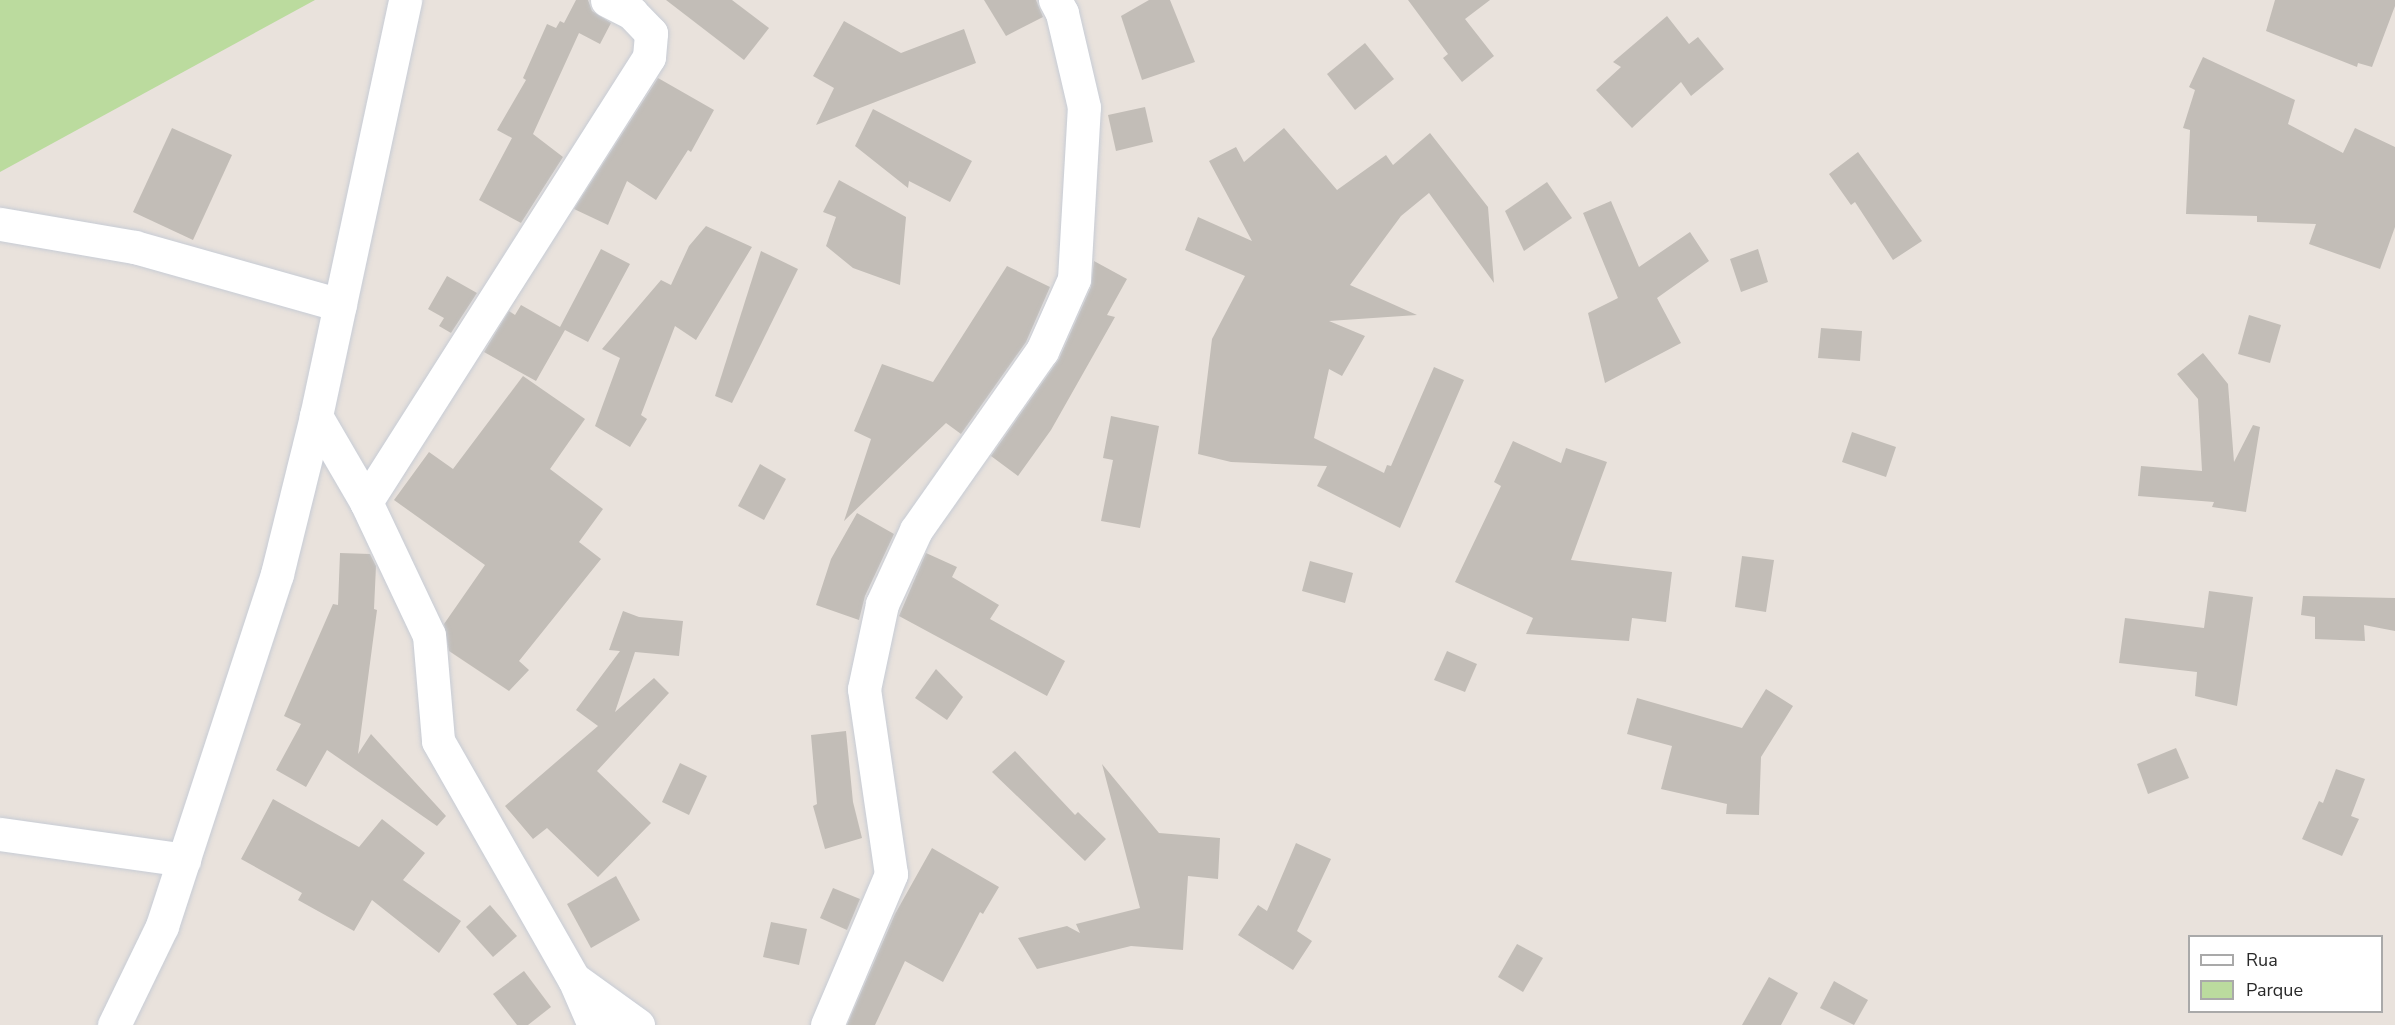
<!DOCTYPE html>
<style>
body{margin:0}
#map{position:relative;width:2395px;height:1025px;overflow:hidden;background:#e9e2dc;font-family:"Nunito Sans",sans-serif}
div>[style]{position:absolute}
[style*='--x']{left:calc(var(--x)*1px);top:calc(var(--y)*1px);width:calc(var(--w)*1px);rotate:calc(var(--a)*1deg)}
.green>*{inset:0;background:#bbdb9e}
.building>*{inset:0;background:#c2bdb7}
.roads{filter:drop-shadow(0 0 2px #c7ccd5) drop-shadow(0 0 2px #c7ccd5)}
.minor>*{height:33px;margin:-16.5px;padding:0 16.5px;transform-origin:16.5px;border-radius:16.5px;background:#fff}
span{translate:-50% -50%;white-space:nowrap;text-align:center;line-height:1.15;-webkit-text-stroke:4.5px #fff;paint-order:stroke}
.legend{position:absolute;left:2188px;top:935px;width:195px;height:78px;box-sizing:border-box;background:#fff;border:2px solid #a9a9a9;margin:0;padding:8px 10px;list-style:none;font-size:18px;color:#292929}
.legend li{display:flex;align-items:center;gap:12px;height:30px}
.legend b{width:30px;border:2px solid #a9a9a9}
</style>
<div id="map">
<div class="green">
<div style="clip-path:polygon(0 0,315px 0,0 172px)"></div>
</div>
<div class="building">
<div style="clip-path:polygon(576px 0,588px 0,592px 11px,611px 23px,600px 44px,579px 33px,533px 134px,563px 157px,521px 223px,479px 200px,512px 138px,497px 130px,526px 80px,523px 78px,547px 24px,556px 28px,560px 21px,564px 23px)"></div>
<div style="clip-path:polygon(666px 0,732px 0,769px 28px,744px 60px)"></div>
<div style="clip-path:polygon(984px 0,1036px 0,1043px 17px,1006px 36px)"></div>
<div style="clip-path:polygon(1149px 0,1170px 0,1195px 62px,1142px 80px,1121px 16px)"></div>
<div style="clip-path:polygon(1408px 0,1490px 0,1465px 19px,1494px 56px,1462px 82px,1443px 58px,1448px 54px)"></div>
<div style="clip-path:polygon(2275px 0,2395px 0,2395px 6px,2372px 67px,2358px 63px,2357px 67px,2266px 31px)"></div>
<div style="clip-path:polygon(1667px 16px,1689px 44px,1698px 37px,1724px 69px,1691px 96px,1681px 82px,1632px 128px,1596px 90px,1621px 67px,1613px 62px)"></div>
<div style="clip-path:polygon(844px 21px,901px 53px,964px 29px,976px 63px,816px 125px,834px 88px,813px 76px)"></div>
<div style="clip-path:polygon(1365px 43px,1394px 79px,1355px 110px,1327px 74px)"></div>
<div style="clip-path:polygon(2203px 57px,2295px 100px,2288px 124px,2343px 153px,2355px 128px,2395px 147px,2395px 227px,2380px 269px,2309px 244px,2316px 224px,2257px 222px,2257px 216px,2186px 214px,2190px 130px,2183px 128px,2195px 90px,2189px 87px)"></div>
<div style="clip-path:polygon(658px 78px,714px 110px,691px 152px,688px 150px,656px 200px,627px 181px,608px 225px,574px 209px)"></div>
<div style="clip-path:polygon(1145px 107px,1153px 142px,1116px 151px,1108px 115px)"></div>
<div style="clip-path:polygon(873px 109px,972px 161px,950px 202px,909px 181px,908px 188px,855px 146px)"></div>
<div style="clip-path:polygon(172px 128px,232px 155px,193px 240px,133px 212px)"></div>
<div style="clip-path:polygon(1284px 128px,1337px 190px,1386px 155px,1393px 165px,1430px 133px,1488px 207px,1494px 283px,1429px 193px,1401px 216px,1350px 285px,1417px 315px,1329px 321px,1365px 336px,1342px 376px,1329px 369px,1314px 438px,1384px 473px,1387px 465px,1391px 466px,1434px 367px,1464px 380px,1400px 528px,1317px 486px,1327px 466px,1231px 462px,1198px 454px,1212px 339px,1245px 276px,1185px 250px,1198px 217px,1252px 241px,1209px 161px,1236px 147px,1244px 162px)"></div>
<div style="clip-path:polygon(1858px 152px,1922px 241px,1893px 260px,1855px 202px,1851px 205px,1829px 174px)"></div>
<div style="clip-path:polygon(839px 180px,906px 217px,900px 285px,853px 268px,826px 246px,836px 217px,823px 212px)"></div>
<div style="clip-path:polygon(1547px 182px,1572px 218px,1524px 251px,1505px 211px)"></div>
<div style="clip-path:polygon(1611px 201px,1639px 267px,1690px 232px,1709px 261px,1657px 298px,1681px 343px,1605px 383px,1588px 313px,1618px 298px,1583px 213px)"></div>
<div style="clip-path:polygon(706px 226px,752px 247px,696px 340px,675px 326px,641px 415px,647px 419px,630px 447px,595px 426px,620px 358px,602px 349px,661px 280px,671px 285px,689px 246px)"></div>
<div style="clip-path:polygon(601px 249px,630px 264px,588px 342px,565px 330px,536px 381px,484px 352px,509px 311px,515px 315px,521px 305px,560px 327px)"></div>
<div style="clip-path:polygon(1758px 249px,1768px 282px,1741px 292px,1730px 259px)"></div>
<div style="clip-path:polygon(761px 251px,798px 269px,732px 403px,715px 396px)"></div>
<div style="clip-path:polygon(1094px 261px,1127px 279px,1107px 315px,1115px 317px,1051px 430px,1018px 476px,991px 456px,1059px 359px,1091px 287px)"></div>
<div style="clip-path:polygon(1007px 266px,1050px 287px,1026px 342px,961px 434px,946px 423px,844px 521px,871px 439px,854px 431px,882px 364px,933px 382px)"></div>
<div style="clip-path:polygon(447px 276px,477px 293px,451px 333px,439px 326px,444px 318px,428px 309px)"></div>
<div style="clip-path:polygon(2249px 315px,2281px 325px,2270px 363px,2238px 354px)"></div>
<div style="clip-path:polygon(1821px 328px,1862px 331px,1860px 361px,1818px 358px)"></div>
<div style="clip-path:polygon(2203px 353px,2228px 384px,2234px 462px,2253px 425px,2260px 427px,2246px 512px,2212px 507px,2214px 502px,2138px 496px,2141px 466px,2202px 471px,2198px 399px,2177px 374px)"></div>
<div style="clip-path:polygon(523px 376px,585px 419px,550px 469px,603px 509px,579px 542px,601px 559px,519px 661px,529px 670px,509px 691px,449px 651px,444px 624px,485px 565px,394px 500px,429px 452px,453px 469px)"></div>
<div style="clip-path:polygon(1111px 416px,1159px 426px,1140px 528px,1101px 521px,1113px 460px,1103px 458px)"></div>
<div style="clip-path:polygon(1852px 432px,1896px 447px,1886px 477px,1842px 462px)"></div>
<div style="clip-path:polygon(1513px 441px,1561px 463px,1566px 448px,1607px 462px,1571px 560px,1672px 572px,1666px 622px,1632px 618px,1629px 641px,1526px 634px,1533px 618px,1455px 582px,1501px 486px,1494px 482px)"></div>
<div style="clip-path:polygon(760px 464px,786px 479px,764px 520px,738px 506px)"></div>
<div style="clip-path:polygon(857px 513px,894px 534px,865px 596px,859px 620px,816px 605px,831px 559px)"></div>
<div style="clip-path:polygon(340px 553px,370px 554px,376px 566px,374px 609px,377px 610px,358px 754px,371px 734px,446px 816px,437px 826px,327px 750px,306px 787px,276px 770px,301px 724px,284px 716px,333px 604px,338px 605px)"></div>
<div style="clip-path:polygon(926px 553px,957px 567px,952px 577px,999px 605px,990px 619px,1065px 661px,1047px 696px,899px 616px)"></div>
<div style="clip-path:polygon(1742px 556px,1774px 560px,1766px 612px,1735px 607px)"></div>
<div style="clip-path:polygon(1310px 561px,1353px 573px,1345px 603px,1302px 591px)"></div>
<div style="clip-path:polygon(2209px 591px,2253px 597px,2237px 706px,2195px 696px,2197px 672px,2119px 663px,2125px 618px,2204px 628px)"></div>
<div style="clip-path:polygon(2303px 596px,2395px 598px,2395px 631px,2364px 625px,2365px 641px,2315px 639px,2315px 617px,2301px 615px)"></div>
<div style="clip-path:polygon(623px 611px,639px 617px,683px 621px,679px 656px,635px 652px,615px 712px,654px 678px,669px 693px,597px 771px,651px 823px,598px 877px,547px 828px,533px 839px,505px 806px,598px 726px,576px 710px,620px 651px,609px 650px)"></div>
<div style="clip-path:polygon(1447px 651px,1477px 664px,1465px 692px,1434px 680px)"></div>
<div style="clip-path:polygon(936px 669px,963px 697px,947px 720px,915px 698px)"></div>
<div style="clip-path:polygon(1766px 689px,1793px 706px,1761px 757px,1759px 815px,1726px 814px,1727px 804px,1661px 789px,1672px 746px,1627px 734px,1637px 698px,1742px 728px)"></div>
<div style="clip-path:polygon(846px 731px,853px 802px,862px 838px,825px 849px,813px 806px,817px 804px,811px 735px)"></div>
<div style="clip-path:polygon(2176px 748px,2189px 778px,2148px 794px,2137px 764px)"></div>
<div style="clip-path:polygon(1015px 751px,1075px 815px,1078px 812px,1106px 839px,1085px 861px,992px 772px)"></div>
<div style="clip-path:polygon(680px 763px,707px 776px,689px 815px,662px 802px)"></div>
<div style="clip-path:polygon(1102px 764px,1159px 833px,1220px 838px,1218px 879px,1188px 876px,1183px 950px,1131px 946px,1037px 969px,1018px 938px,1067px 926px,1080px 933px,1076px 924px,1140px 908px)"></div>
<div style="clip-path:polygon(2336px 769px,2365px 779px,2351px 816px,2359px 819px,2342px 856px,2302px 839px,2319px 801px,2323px 803px)"></div>
<div style="clip-path:polygon(273px 799px,359px 847px,382px 819px,425px 853px,403px 880px,461px 921px,439px 953px,372px 900px,354px 931px,298px 900px,302px 893px,241px 859px)"></div>
<div style="clip-path:polygon(1296px 843px,1331px 859px,1297px 931px,1312px 941px,1293px 970px,1238px 935px,1258px 905px,1267px 911px)"></div>
<div style="clip-path:polygon(932px 848px,999px 887px,983px 914px,980px 912px,943px 982px,905px 961px,875px 1025px,847px 1025px,895px 914px)"></div>
<div style="clip-path:polygon(616px 876px,640px 920px,591px 948px,567px 904px)"></div>
<div style="clip-path:polygon(833px 888px,860px 899px,847px 930px,820px 918px)"></div>
<div style="clip-path:polygon(490px 905px,517px 936px,493px 957px,466px 927px)"></div>
<div style="clip-path:polygon(771px 922px,807px 929px,799px 965px,763px 957px)"></div>
<div style="clip-path:polygon(1517px 944px,1543px 958px,1523px 992px,1498px 977px)"></div>
<div style="clip-path:polygon(524px 971px,551px 1007px,528px 1025px,517px 1025px,493px 994px)"></div>
<div style="clip-path:polygon(1769px 977px,1798px 993px,1781px 1025px,1742px 1025px)"></div>
<div style="clip-path:polygon(1834px 981px,1868px 1000px,1854px 1025px,1820px 1008px)"></div>
</div>
<div class="roads">
<div class="minor">
<div style="--x:0;--y:224;--w:137;--a:9.7"></div>
<div style="--x:135;--y:247;--w:213;--a:15.8"></div>
<div style="--x:316;--y:416;--w:99;--a:59.8"></div>
<div style="--x:366;--y:502;--w:147;--a:64.7"></div>
<div style="--x:429;--y:635;--w:106;--a:85.1"></div>
<div style="--x:438;--y:741;--w:274;--a:60.3"></div>
<div style="--x:574;--y:979;--w:50;--a:66.5"></div>
<div style="--x:366;--y:502;--w:527;--a:-57.55"></div>
<div style="--x:649;--y:57;--w:24;--a:-85"></div>
<div style="--x:651;--y:33;--w:28;--a:-134"></div>
<div style="--x:632;--y:13;--w:28;--a:-153"></div>
<div style="--x:0;--y:834;--w:186;--a:8"></div>
<div style="--x:574;--y:979;--w:79;--a:35.7"></div>
<div style="--x:114;--y:1025;--w:110;--a:-64.1"></div>
<div style="--x:162;--y:926;--w:370;--a:-71.9"></div>
<div style="--x:277;--y:574;--w:163;--a:-76.1"></div>
<div style="--x:316;--y:416;--w:425;--a:-77.9"></div>
<div style="--x:827;--y:1025;--w:164;--a:-67"></div>
<div style="--x:891;--y:874;--w:187;--a:-98.3"></div>
<div style="--x:864;--y:689;--w:87;--a:-78"></div>
<div style="--x:882;--y:604;--w:81;--a:-65.3"></div>
<div style="--x:916;--y:530;--w:219;--a:-54.9"></div>
<div style="--x:1042;--y:351;--w:79;--a:-66"></div>
<div style="--x:1074;--y:279;--w:172;--a:-86.7"></div>
<div style="--x:1084;--y:107;--w:97;--a:-103.2"></div>
<div style="--x:1062;--y:13;--w:15;--a:-118"></div>
</div>
</div>
<ul class="legend">
<li><b style="height:8px;background:#fff"></b>Rua</li>
<li><b style="height:16px;background:#bbdb9e"></b>Parque</li>
</ul>
</div>
